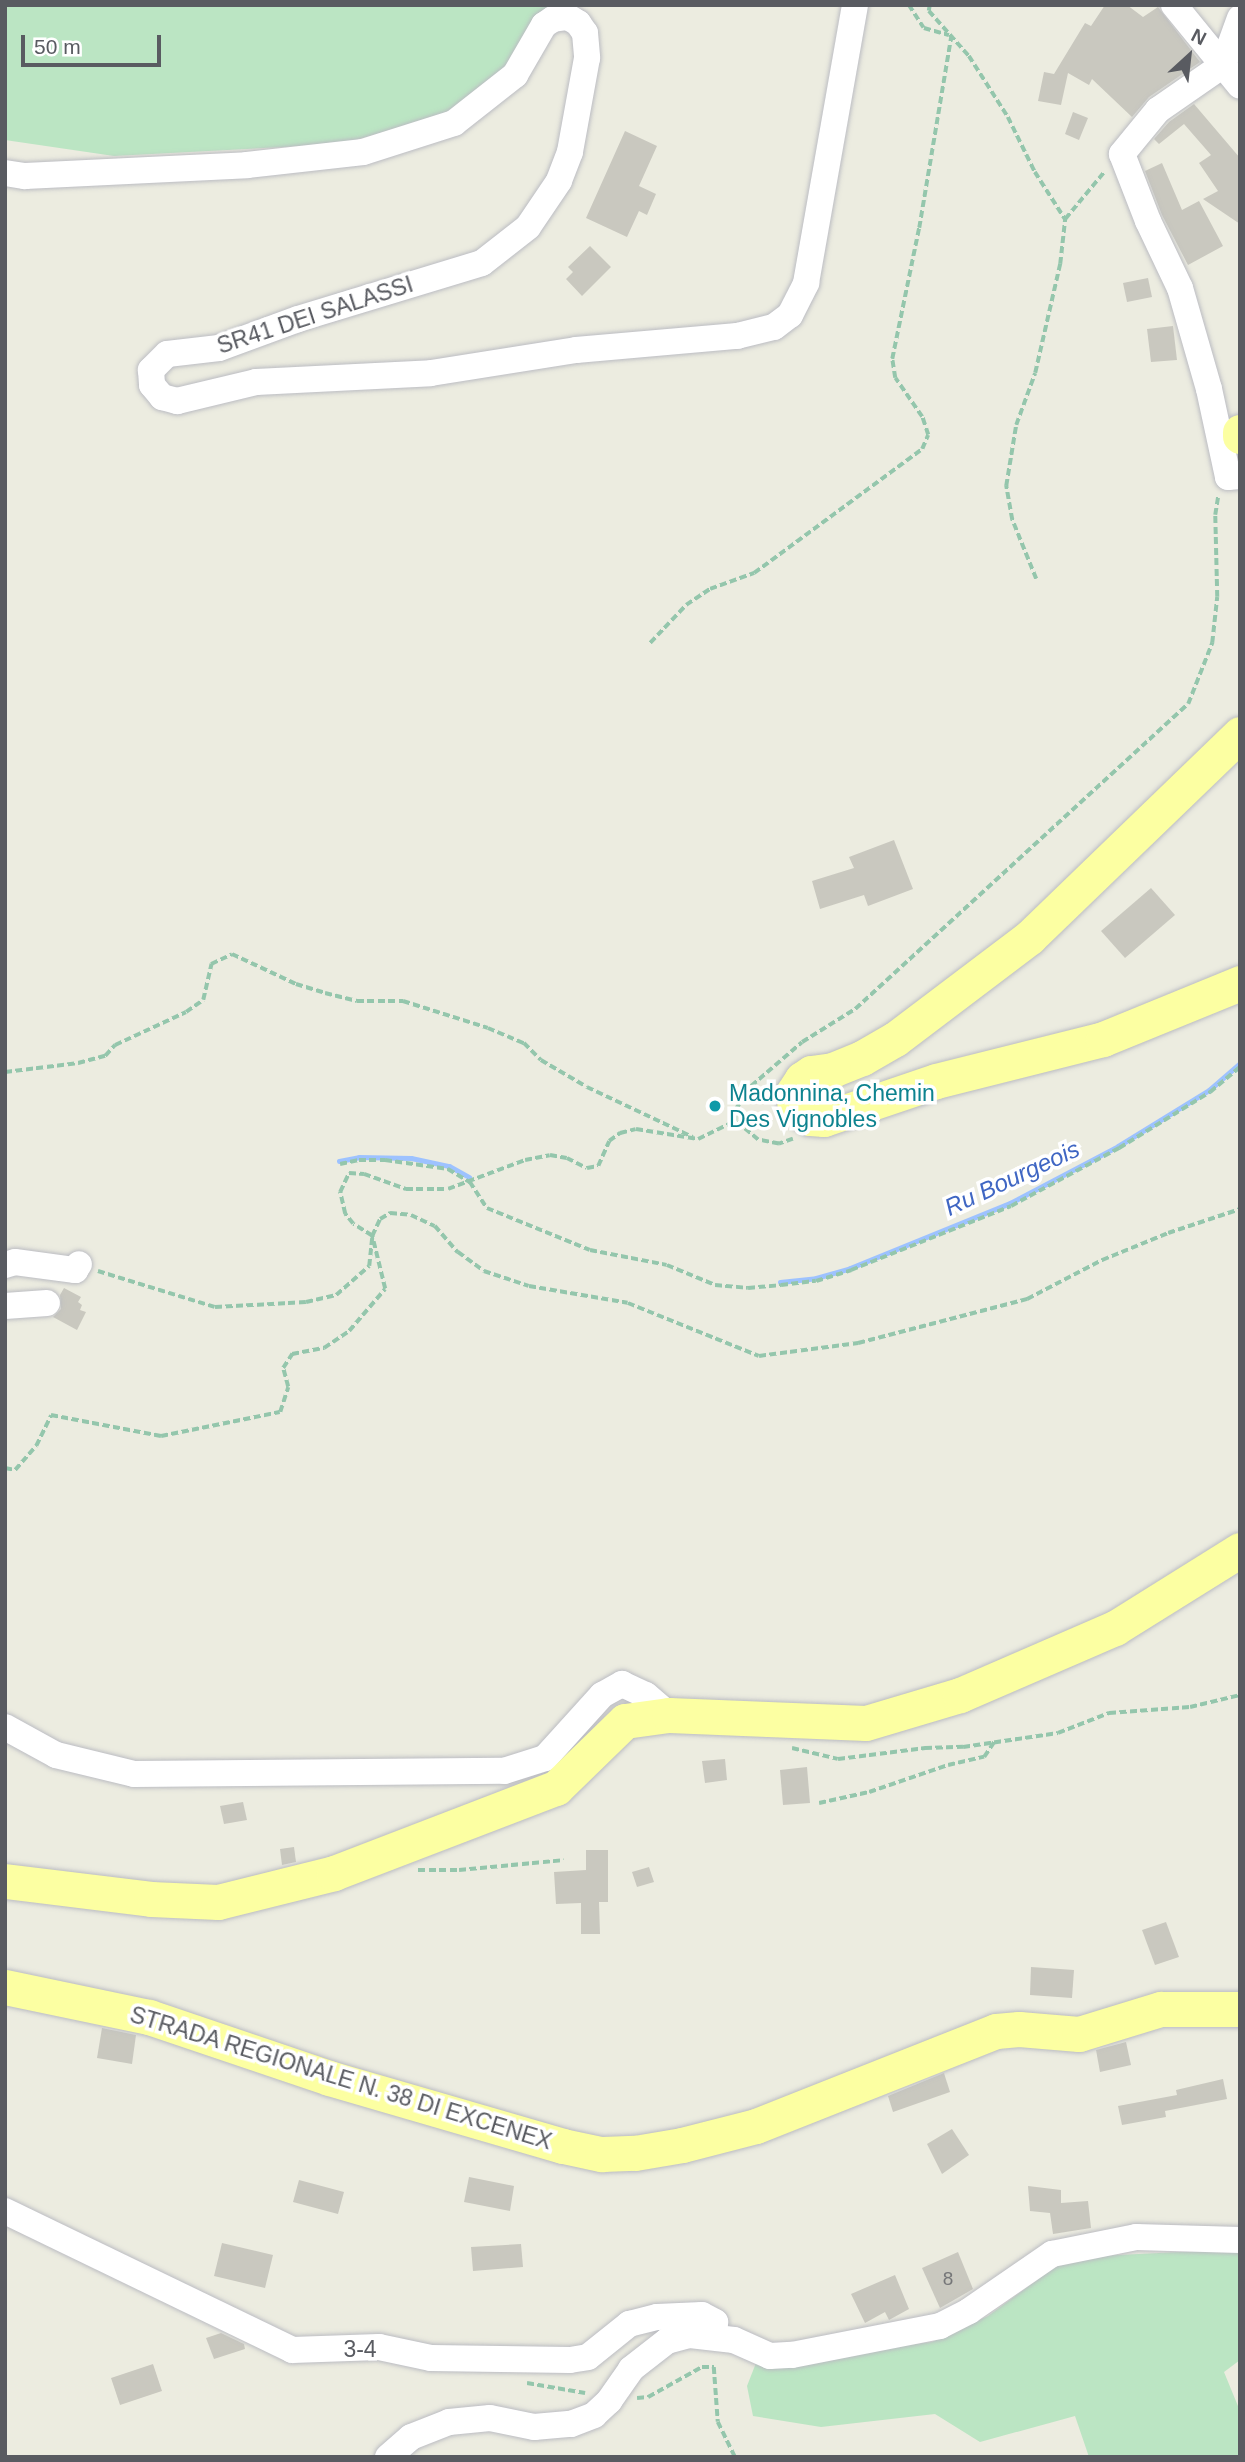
<!DOCTYPE html>
<style>
body{margin:0}
#map{position:relative;width:1245px;height:2462px;overflow:hidden;background:#ecece0;font-family:Helvetica,sans-serif}
div>[style]{position:absolute}
[style*='--x']{left:calc(var(--x)*1px);top:calc(var(--y)*1px);width:calc(var(--w)*1px);rotate:calc(var(--a)*1deg)}
.green>*{inset:0;background:#bbe5c3}
.stream>*{height:5px;margin:-2.5px;padding:0 2.5px;transform-origin:2.5px;border-radius:2.5px;background:#9dc2ff}
.building>*{inset:0;background:#c9c8bf}
.path>*{height:3.5px;margin-top:-1.75px;transform-origin:0;background:repeating-linear-gradient(90deg,#94c6ac 0 7px,transparent 0 10.5px)}
.roads{filter:drop-shadow(0 0 2px #bbbcc2) drop-shadow(0 0 2px #bbbcc2)}
.minor>*{height:26px;margin:-13px;padding:0 13px;transform-origin:13px;border-radius:13px;background:#fff}
.major>*{height:35px;margin:-17.5px;padding:0 17.5px;transform-origin:17.5px;border-radius:17.5px;background:#fcffa2}
.dots>*{width:19px;height:19px;translate:-50% -50%;box-sizing:border-box;border:4px solid #fff;border-radius:50%}
span{translate:-50% -50%;white-space:nowrap;text-align:center;line-height:1.15;-webkit-text-stroke:7px #fff;paint-order:stroke}
.number-label{font-size:19px;color:#757678}
.number-label span{-webkit-text-stroke-width:0}
.street-label{font-size:23px;color:#595b61}
.culture-label{font-size:23px;color:#0d838f}
.left{translate:0 -50%;text-align:left}
.water-label{font-size:24px;color:#3f66c3;font-style:italic}
.frame{position:absolute;inset:0;border:7px solid #595b61;pointer-events:none}
.north{position:absolute;left:1154px;top:21px;width:70px;height:70px;-webkit-text-stroke:5px #fff;paint-order:stroke;rotate:27deg;font-size:19px;font-weight:700;line-height:28px;text-align:center;color:#595b61}
.north::after{content:'';display:block;margin:auto;width:24px;height:32px;background:#595b61;clip-path:polygon(50% 0,100% 100%,50% 72%,0 100%)}
.scale{position:absolute;left:21px;top:35px;width:140px;height:32px;box-sizing:border-box;border:4px solid #595b61;border-top:0;padding-left:9px;font-size:21px;line-height:24px;white-space:nowrap;color:#595b61;-webkit-text-stroke:5px #fff;paint-order:stroke}
</style>
<div id="map">
<div class="green">
<div style="clip-path:polygon(5px 5px,549px 5px,532px 24px,504px 74px,475px 99px,435px 118px,341px 144px,114px 156px,5px 140px)"></div>
<div style="clip-path:polygon(1240px 2249px,1240px 2360px,1224px 2372px,1240px 2411px,1240px 2457px,1089px 2457px,1075px 2416px,980px 2442px,935px 2414px,821px 2427px,753px 2416px,747px 2386px,756px 2363px,932px 2342px,988px 2316px,1063px 2261px,1098px 2256px)"></div>
</div>
<div class="stream">
<div style="--x:339;--y:1161;--w:20;--a:-11"></div>
<div style="--x:359;--y:1157;--w:52;--a:1.1"></div>
<div style="--x:411;--y:1158;--w:39;--a:12"></div>
<div style="--x:449;--y:1166;--w:23;--a:29"></div>
<div style="--x:780;--y:1282;--w:36;--a:-6"></div>
<div style="--x:816;--y:1278;--w:35;--a:-16"></div>
<div style="--x:850;--y:1268;--w:173;--a:-22.1"></div>
<div style="--x:1010;--y:1203;--w:122;--a:-27.8"></div>
<div style="--x:1118;--y:1146;--w:107;--a:-31.6"></div>
<div style="--x:1209;--y:1090;--w:41;--a:-41.1"></div>
</div>
<div class="building">
<div style="clip-path:polygon(1105px 5px,1127px 5px,1143px 17px,1158px 7px,1200px 62px,1149px 97px,1132px 117px,1092px 79px,1089px 85px,1068px 73px,1061px 105px,1038px 101px,1044px 72px,1054px 74px,1085px 23px,1091px 26px)"></div>
<div style="clip-path:polygon(1194px 104px,1240px 158px,1240px 224px,1203px 199px,1218px 191px,1199px 163px,1211px 155px,1184px 124px,1159px 144px,1154px 139px,1169px 122px)"></div>
<div style="clip-path:polygon(1073px 112px,1088px 118px,1079px 140px,1065px 134px)"></div>
<div style="clip-path:polygon(625px 131px,657px 146px,639px 186px,656px 194px,647px 215px,639px 211px,627px 237px,586px 218px)"></div>
<div style="clip-path:polygon(1162px 163px,1182px 210px,1199px 201px,1223px 246px,1188px 265px,1162px 215px,1145px 171px)"></div>
<div style="clip-path:polygon(590px 246px,611px 267px,582px 296px,566px 279px,573px 272px,568px 267px)"></div>
<div style="clip-path:polygon(1148px 278px,1152px 297px,1127px 302px,1123px 283px)"></div>
<div style="clip-path:polygon(1173px 326px,1177px 360px,1151px 362px,1147px 329px)"></div>
<div style="clip-path:polygon(894px 840px,913px 889px,868px 906px,864px 895px,820px 909px,812px 881px,854px 868px,849px 857px)"></div>
<div style="clip-path:polygon(1151px 888px,1175px 915px,1125px 958px,1101px 931px)"></div>
<div style="clip-path:polygon(64px 1288px,81px 1297px,78px 1302px,82px 1305px,80px 1310px,86px 1312px,77px 1330px,53px 1317px,61px 1309px,60px 1295px)"></div>
<div style="clip-path:polygon(725px 1759px,727px 1780px,705px 1783px,702px 1761px)"></div>
<div style="clip-path:polygon(807px 1767px,810px 1803px,783px 1805px,780px 1770px)"></div>
<div style="clip-path:polygon(243px 1802px,247px 1820px,224px 1824px,220px 1806px)"></div>
<div style="clip-path:polygon(294px 1847px,296px 1862px,282px 1865px,280px 1849px)"></div>
<div style="clip-path:polygon(586px 1850px,608px 1850px,608px 1902px,599px 1902px,600px 1934px,581px 1934px,581px 1903px,556px 1904px,554px 1872px,586px 1870px)"></div>
<div style="clip-path:polygon(649px 1867px,654px 1882px,637px 1887px,632px 1872px)"></div>
<div style="clip-path:polygon(1166px 1922px,1179px 1957px,1155px 1965px,1142px 1930px)"></div>
<div style="clip-path:polygon(1031px 1967px,1074px 1970px,1072px 1998px,1030px 1995px)"></div>
<div style="clip-path:polygon(102px 2028px,136px 2035px,132px 2064px,97px 2058px)"></div>
<div style="clip-path:polygon(1126px 2042px,1131px 2065px,1100px 2072px,1096px 2050px)"></div>
<div style="clip-path:polygon(944px 2073px,950px 2092px,893px 2112px,888px 2096px)"></div>
<div style="clip-path:polygon(1223px 2079px,1227px 2099px,1165px 2111px,1166px 2117px,1122px 2125px,1118px 2106px,1177px 2095px,1176px 2090px)"></div>
<div style="clip-path:polygon(952px 2129px,969px 2155px,942px 2174px,927px 2144px)"></div>
<div style="clip-path:polygon(469px 2177px,514px 2186px,510px 2211px,464px 2202px)"></div>
<div style="clip-path:polygon(299px 2180px,344px 2192px,338px 2214px,293px 2202px)"></div>
<div style="clip-path:polygon(1028px 2186px,1061px 2190px,1061px 2203px,1088px 2201px,1091px 2228px,1053px 2234px,1050px 2213px,1030px 2211px)"></div>
<div style="clip-path:polygon(222px 2243px,273px 2255px,265px 2288px,214px 2276px)"></div>
<div style="clip-path:polygon(521px 2244px,523px 2267px,473px 2271px,471px 2247px)"></div>
<div style="clip-path:polygon(958px 2252px,973px 2289px,940px 2308px,922px 2268px)"></div>
<div style="clip-path:polygon(895px 2275px,909px 2309px,889px 2320px,885px 2312px,865px 2323px,851px 2294px)"></div>
<div style="clip-path:polygon(221px 2333px,244px 2344px,245px 2349px,214px 2359px,206px 2338px)"></div>
<div style="clip-path:polygon(153px 2364px,162px 2391px,120px 2405px,111px 2378px)"></div>
</div>
<div class="path">
<div style="--x:909;--y:5;--w:27;--a:57"></div>
<div style="--x:924;--y:28;--w:26;--a:16"></div>
<div style="--x:930;--y:5;--w:6;--a:99"></div>
<div style="--x:929;--y:11;--w:60;--a:48.4"></div>
<div style="--x:969;--y:56;--w:72;--a:57.4"></div>
<div style="--x:1008;--y:117;--w:61;--a:63.9"></div>
<div style="--x:1035;--y:172;--w:56;--a:57.4"></div>
<div style="--x:1036;--y:579;--w:64;--a:-112.1"></div>
<div style="--x:1012;--y:520;--w:35;--a:-100"></div>
<div style="--x:1006;--y:486;--w:62;--a:-80.7"></div>
<div style="--x:1016;--y:425;--w:55;--a:-69.9"></div>
<div style="--x:1035;--y:373;--w:112;--a:-77.1"></div>
<div style="--x:1060;--y:264;--w:45;--a:-83.7"></div>
<div style="--x:1065;--y:219;--w:62;--a:-50.2"></div>
<div style="--x:650;--y:643;--w:52;--a:-46.5"></div>
<div style="--x:686;--y:605;--w:29;--a:-34"></div>
<div style="--x:710;--y:589;--w:47;--a:-20"></div>
<div style="--x:754;--y:573;--w:209;--a:-36.4"></div>
<div style="--x:922;--y:449;--w:15;--a:-67"></div>
<div style="--x:928;--y:435;--w:19;--a:-108"></div>
<div style="--x:922;--y:417;--w:47;--a:-124.7"></div>
<div style="--x:895;--y:378;--w:19;--a:-99"></div>
<div style="--x:892;--y:359;--w:134;--a:-78.4"></div>
<div style="--x:919;--y:228;--w:195;--a:-80.5"></div>
<div style="--x:5;--y:1072;--w:74;--a:-7"></div>
<div style="--x:78;--y:1063;--w:28;--a:-15"></div>
<div style="--x:105;--y:1056;--w:15;--a:-48"></div>
<div style="--x:115;--y:1045;--w:78;--a:-24.9"></div>
<div style="--x:186;--y:1012;--w:21;--a:-35"></div>
<div style="--x:203;--y:1000;--w:37;--a:-77"></div>
<div style="--x:211;--y:964;--w:23;--a:-25"></div>
<div style="--x:232;--y:954;--w:71;--a:25.1"></div>
<div style="--x:296;--y:984;--w:30;--a:17"></div>
<div style="--x:325;--y:993;--w:33;--a:14"></div>
<div style="--x:357;--y:1001;--w:46;--a:0"></div>
<div style="--x:403;--y:1001;--w:89;--a:17.6"></div>
<div style="--x:488;--y:1028;--w:39;--a:23"></div>
<div style="--x:524;--y:1043;--w:24;--a:45"></div>
<div style="--x:541;--y:1060;--w:53;--a:30.4"></div>
<div style="--x:587;--y:1087;--w:117;--a:25.3"></div>
<div style="--x:793;--y:1139;--w:15;--a:160"></div>
<div style="--x:779;--y:1144;--w:21;--a:-169"></div>
<div style="--x:758;--y:1140;--w:30;--a:-140"></div>
<div style="--x:735;--y:1121;--w:11;--a:-90"></div>
<div style="--x:735;--y:1110;--w:29;--a:-56"></div>
<div style="--x:751;--y:1086;--w:67;--a:-40.8"></div>
<div style="--x:802;--y:1042;--w:62;--a:-31.9"></div>
<div style="--x:855;--y:1009;--w:452;--a:-42.5"></div>
<div style="--x:1188;--y:704;--w:66;--a:-68.5"></div>
<div style="--x:1212;--y:643;--w:46;--a:-83.8"></div>
<div style="--x:1217;--y:597;--w:82;--a:-91.4"></div>
<div style="--x:1215;--y:515;--w:18;--a:-81"></div>
<div style="--x:340;--y:1164;--w:19;--a:-12"></div>
<div style="--x:359;--y:1160;--w:26;--a:0"></div>
<div style="--x:385;--y:1160;--w:64;--a:8.1"></div>
<div style="--x:448;--y:1169;--w:26;--a:31"></div>
<div style="--x:470;--y:1182;--w:31;--a:57"></div>
<div style="--x:487;--y:1208;--w:111;--a:22.2"></div>
<div style="--x:590;--y:1250;--w:78;--a:11"></div>
<div style="--x:667;--y:1265;--w:52;--a:22.6"></div>
<div style="--x:715;--y:1285;--w:33;--a:5"></div>
<div style="--x:748;--y:1288;--w:33;--a:-5"></div>
<div style="--x:781;--y:1285;--w:35;--a:-7"></div>
<div style="--x:816;--y:1281;--w:37;--a:-17"></div>
<div style="--x:851;--y:1270;--w:172;--a:-21.8"></div>
<div style="--x:1011;--y:1206;--w:123;--a:-28.2"></div>
<div style="--x:1119;--y:1148;--w:107;--a:-31.6"></div>
<div style="--x:1210;--y:1092;--w:39;--a:-40"></div>
<div style="--x:98;--y:1271;--w:122;--a:17.1"></div>
<div style="--x:215;--y:1307;--w:91;--a:-3.1"></div>
<div style="--x:306;--y:1302;--w:31;--a:-13"></div>
<div style="--x:336;--y:1295;--w:44;--a:-41.3"></div>
<div style="--x:369;--y:1266;--w:30;--a:-84"></div>
<div style="--x:372;--y:1236;--w:19;--a:-65"></div>
<div style="--x:380;--y:1219;--w:12;--a:-31"></div>
<div style="--x:390;--y:1213;--w:21;--a:5"></div>
<div style="--x:411;--y:1215;--w:26;--a:25"></div>
<div style="--x:435;--y:1226;--w:35;--a:49"></div>
<div style="--x:458;--y:1252;--w:32;--a:36"></div>
<div style="--x:484;--y:1271;--w:47;--a:18.4"></div>
<div style="--x:529;--y:1286;--w:100;--a:9.7"></div>
<div style="--x:628;--y:1303;--w:141;--a:22"></div>
<div style="--x:759;--y:1356;--w:100;--a:-7.5"></div>
<div style="--x:858;--y:1343;--w:175;--a:-14.6"></div>
<div style="--x:1027;--y:1299;--w:85;--a:-27.5"></div>
<div style="--x:1102;--y:1260;--w:71;--a:-22.2"></div>
<div style="--x:1168;--y:1233;--w:76;--a:-18.4"></div>
<div style="--x:5;--y:1468;--w:10;--a:11"></div>
<div style="--x:15;--y:1470;--w:32;--a:-49"></div>
<div style="--x:36;--y:1446;--w:34;--a:-64"></div>
<div style="--x:51;--y:1415;--w:112;--a:10.8"></div>
<div style="--x:161;--y:1436;--w:121;--a:-11.4"></div>
<div style="--x:280;--y:1412;--w:26;--a:-72"></div>
<div style="--x:288;--y:1387;--w:20;--a:-105"></div>
<div style="--x:283;--y:1368;--w:17;--a:-57"></div>
<div style="--x:292;--y:1354;--w:33;--a:-11"></div>
<div style="--x:324;--y:1348;--w:30;--a:-34"></div>
<div style="--x:349;--y:1331;--w:55;--a:-49.4"></div>
<div style="--x:385;--y:1289;--w:55;--a:-103.8"></div>
<div style="--x:372;--y:1236;--w:22;--a:-148"></div>
<div style="--x:353;--y:1224;--w:13;--a:-129"></div>
<div style="--x:345;--y:1214;--w:23;--a:-103"></div>
<div style="--x:340;--y:1192;--w:21;--a:-65"></div>
<div style="--x:349;--y:1173;--w:15;--a:4"></div>
<div style="--x:364;--y:1174;--w:45;--a:19.7"></div>
<div style="--x:406;--y:1189;--w:42;--a:0"></div>
<div style="--x:448;--y:1189;--w:82;--a:-20.6"></div>
<div style="--x:525;--y:1160;--w:25;--a:-11"></div>
<div style="--x:550;--y:1155;--w:17;--a:10"></div>
<div style="--x:567;--y:1158;--w:22;--a:27"></div>
<div style="--x:587;--y:1168;--w:11;--a:-10"></div>
<div style="--x:598;--y:1166;--w:27;--a:-66"></div>
<div style="--x:609;--y:1141;--w:14;--a:-36"></div>
<div style="--x:620;--y:1133;--w:16;--a:-14"></div>
<div style="--x:636;--y:1129;--w:63;--a:9.2"></div>
<div style="--x:698;--y:1139;--w:41;--a:-25.9"></div>
<div style="--x:792;--y:1748;--w:47;--a:13.4"></div>
<div style="--x:838;--y:1759;--w:88;--a:-7.2"></div>
<div style="--x:925;--y:1748;--w:38;--a:-2"></div>
<div style="--x:963;--y:1747;--w:96;--a:-8.4"></div>
<div style="--x:1058;--y:1733;--w:55;--a:-21.4"></div>
<div style="--x:1109;--y:1713;--w:81;--a:-4.2"></div>
<div style="--x:1190;--y:1707;--w:51;--a:-13.5"></div>
<div style="--x:819;--y:1803;--w:51;--a:-12.4"></div>
<div style="--x:869;--y:1792;--w:83;--a:-18.9"></div>
<div style="--x:948;--y:1765;--w:37;--a:-13"></div>
<div style="--x:984;--y:1757;--w:18;--a:-56"></div>
<div style="--x:418;--y:1870;--w:41;--a:0"></div>
<div style="--x:459;--y:1870;--w:105;--a:-5.4"></div>
<div style="--x:527;--y:2383;--w:59;--a:9.8"></div>
<div style="--x:637;--y:2398;--w:11;--a:-5"></div>
<div style="--x:648;--y:2397;--w:62;--a:-29.1"></div>
<div style="--x:702;--y:2367;--w:12;--a:0"></div>
<div style="--x:714;--y:2367;--w:55;--a:85.8"></div>
<div style="--x:718;--y:2422;--w:39;--a:64"></div>
</div>
<div class="roads">
<div class="minor">
<div style="--x:1174;--y:5;--w:104;--a:50.8"></div>
<div style="--x:1240;--y:18;--w:50;--a:109.9"></div>
<div style="--x:1223;--y:65;--w:79;--a:145.3"></div>
<div style="--x:1158;--y:110;--w:57;--a:129.3"></div>
<div style="--x:1122;--y:154;--w:72;--a:68.8"></div>
<div style="--x:1148;--y:221;--w:74;--a:64.5"></div>
<div style="--x:1180;--y:288;--w:105;--a:74"></div>
<div style="--x:1209;--y:389;--w:90;--a:77.8"></div>
<div style="--x:1228;--y:477;--w:12;--a:-5"></div>
<div style="--x:5;--y:173;--w:20;--a:9"></div>
<div style="--x:25;--y:176;--w:222;--a:-2.8"></div>
<div style="--x:247;--y:165;--w:117;--a:-6.4"></div>
<div style="--x:363;--y:152;--w:96;--a:-17.7"></div>
<div style="--x:454;--y:123;--w:78;--a:-38.2"></div>
<div style="--x:515;--y:75;--w:58;--a:-59.9"></div>
<div style="--x:544;--y:25;--w:11;--a:-34"></div>
<div style="--x:553;--y:19;--w:15;--a:-8"></div>
<div style="--x:568;--y:17;--w:12;--a:31"></div>
<div style="--x:578;--y:23;--w:12;--a:55"></div>
<div style="--x:585;--y:33;--w:25;--a:85"></div>
<div style="--x:587;--y:58;--w:96;--a:100.3"></div>
<div style="--x:570;--y:152;--w:31;--a:111"></div>
<div style="--x:559;--y:181;--w:55;--a:124"></div>
<div style="--x:528;--y:227;--w:58;--a:142"></div>
<div style="--x:482;--y:263;--w:192;--a:163.1"></div>
<div style="--x:298;--y:319;--w:84;--a:159.8"></div>
<div style="--x:219;--y:348;--w:52;--a:173.4"></div>
<div style="--x:167;--y:354;--w:23;--a:135"></div>
<div style="--x:151;--y:370;--w:15;--a:86"></div>
<div style="--x:152;--y:385;--w:16;--a:50"></div>
<div style="--x:162;--y:397;--w:16;--a:15"></div>
<div style="--x:177;--y:401;--w:81;--a:-13.5"></div>
<div style="--x:256;--y:382;--w:175;--a:-2.9"></div>
<div style="--x:431;--y:373;--w:147;--a:-9"></div>
<div style="--x:576;--y:350;--w:162;--a:-5"></div>
<div style="--x:737;--y:336;--w:38;--a:-14"></div>
<div style="--x:774;--y:327;--w:20;--a:-37"></div>
<div style="--x:790;--y:315;--w:36;--a:-63"></div>
<div style="--x:806;--y:283;--w:282;--a:-80"></div>
<div style="--x:5;--y:1265;--w:10;--a:-17"></div>
<div style="--x:15;--y:1262;--w:61;--a:7.6"></div>
<div style="--x:75;--y:1270;--w:7;--a:-56"></div>
<div style="--x:5;--y:1306;--w:42;--a:-4.1"></div>
<div style="--x:5;--y:1727;--w:58;--a:28.8"></div>
<div style="--x:56;--y:1755;--w:80;--a:13.7"></div>
<div style="--x:134;--y:1774;--w:370;--a:-0.5"></div>
<div style="--x:504;--y:1771;--w:43;--a:-17.6"></div>
<div style="--x:545;--y:1758;--w:85;--a:-47.9"></div>
<div style="--x:602;--y:1695;--w:23;--a:-29"></div>
<div style="--x:622;--y:1684;--w:26;--a:25"></div>
<div style="--x:646;--y:1695;--w:30;--a:41"></div>
<div style="--x:5;--y:2211;--w:319;--a:25.8"></div>
<div style="--x:292;--y:2350;--w:87;--a:-2"></div>
<div style="--x:379;--y:2347;--w:53;--a:11.9"></div>
<div style="--x:431;--y:2358;--w:139;--a:0.8"></div>
<div style="--x:570;--y:2360;--w:18;--a:-9"></div>
<div style="--x:588;--y:2357;--w:53;--a:-38.8"></div>
<div style="--x:629;--y:2324;--w:29;--a:-14"></div>
<div style="--x:657;--y:2317;--w:45;--a:-2.5"></div>
<div style="--x:702;--y:2315;--w:15;--a:28"></div>
<div style="--x:715;--y:2322;--w:15;--a:98"></div>
<div style="--x:388;--y:2457;--w:30;--a:-41"></div>
<div style="--x:411;--y:2437;--w:41;--a:-21.5"></div>
<div style="--x:449;--y:2422;--w:41;--a:-5.6"></div>
<div style="--x:490;--y:2418;--w:45;--a:11.6"></div>
<div style="--x:534;--y:2427;--w:37;--a:-5"></div>
<div style="--x:571;--y:2424;--w:25;--a:-21"></div>
<div style="--x:594;--y:2415;--w:21;--a:-43"></div>
<div style="--x:609;--y:2401;--w:39;--a:-55"></div>
<div style="--x:631;--y:2369;--w:46;--a:-37.9"></div>
<div style="--x:667;--y:2341;--w:24;--a:-15"></div>
<div style="--x:690;--y:2335;--w:44;--a:6.5"></div>
<div style="--x:734;--y:2340;--w:39;--a:24"></div>
<div style="--x:770;--y:2356;--w:22;--a:-3"></div>
<div style="--x:792;--y:2355;--w:151;--a:-11.1"></div>
<div style="--x:940;--y:2326;--w:33;--a:-27"></div>
<div style="--x:969;--y:2311;--w:101;--a:-34.5"></div>
<div style="--x:1052;--y:2254;--w:86;--a:-11.4"></div>
<div style="--x:1136;--y:2237;--w:104;--a:1.7"></div>
</div>
<div class="major">
<div style="--x:1240;--y:432;--w:4;--a:90"></div>
<div style="--x:1240;--y:734;--w:292;--a:136"></div>
<div style="--x:1030;--y:937;--w:169;--a:142.9"></div>
<div style="--x:895;--y:1039;--w:38;--a:150"></div>
<div style="--x:862;--y:1058;--w:31;--a:158"></div>
<div style="--x:833;--y:1070;--w:22;--a:172"></div>
<div style="--x:811;--y:1073;--w:11;--a:146"></div>
<div style="--x:802;--y:1079;--w:17;--a:123"></div>
<div style="--x:793;--y:1093;--w:15;--a:82"></div>
<div style="--x:795;--y:1108;--w:18;--a:34"></div>
<div style="--x:810;--y:1118;--w:14;--a:4"></div>
<div style="--x:824;--y:1119;--w:118;--a:-18.7"></div>
<div style="--x:936;--y:1081;--w:172;--a:-14.1"></div>
<div style="--x:1103;--y:1039;--w:148;--a:-22.2"></div>
<div style="--x:5;--y:1881;--w:147;--a:7"></div>
<div style="--x:151;--y:1899;--w:67;--a:2.6"></div>
<div style="--x:218;--y:1902;--w:120;--a:-14"></div>
<div style="--x:334;--y:1873;--w:238;--a:-21"></div>
<div style="--x:556;--y:1788;--w:96;--a:-44.2"></div>
<div style="--x:625;--y:1721;--w:44;--a:-7.8"></div>
<div style="--x:669;--y:1715;--w:197;--a:2.3"></div>
<div style="--x:866;--y:1723;--w:98;--a:-16.6"></div>
<div style="--x:960;--y:1695;--w:169;--a:-23.4"></div>
<div style="--x:1115;--y:1628;--w:147;--a:-32"></div>
<div style="--x:5;--y:1987;--w:147;--a:11.8"></div>
<div style="--x:149;--y:2017;--w:190;--a:18.7"></div>
<div style="--x:329;--y:2078;--w:244;--a:16.2"></div>
<div style="--x:563;--y:2146;--w:40;--a:12"></div>
<div style="--x:602;--y:2154;--w:33;--a:-2"></div>
<div style="--x:635;--y:2153;--w:48;--a:-9.7"></div>
<div style="--x:682;--y:2145;--w:76;--a:-14.4"></div>
<div style="--x:756;--y:2126;--w:258;--a:-21.6"></div>
<div style="--x:996;--y:2031;--w:23;--a:-5"></div>
<div style="--x:1019;--y:2029;--w:60;--a:4.8"></div>
<div style="--x:1079;--y:2034;--w:86;--a:-17"></div>
<div style="--x:1161;--y:2009;--w:79;--a:0"></div>
</div>
</div>
<div class="dots">
<div style="left:715px;top:1106px;background:#0f9aa8"></div>
</div>
<div class="number-label">
<span style="left:948px;top:2279px">8</span>
</div>
<div class="street-label">
<span style="left:315px;top:315px;rotate:-18deg">SR41 DEI SALASSI</span>
<span style="left:341px;top:2078px;rotate:17deg">STRADA REGIONALE N. 38 DI EXCENEX</span>
<span style="left:360px;top:2349px">3-4</span>
</div>
<div class="culture-label">
<span class="left" style="left:729px;top:1106px">Madonnina, Chemin<br>Des Vignobles</span>
</div>
<div class="water-label">
<span style="left:1012px;top:1178px;rotate:-25deg">Ru Bourgeois</span>
</div>
<div class="frame"></div>
<div class="north">N</div>
<div class="scale">50 m</div>
</div>
